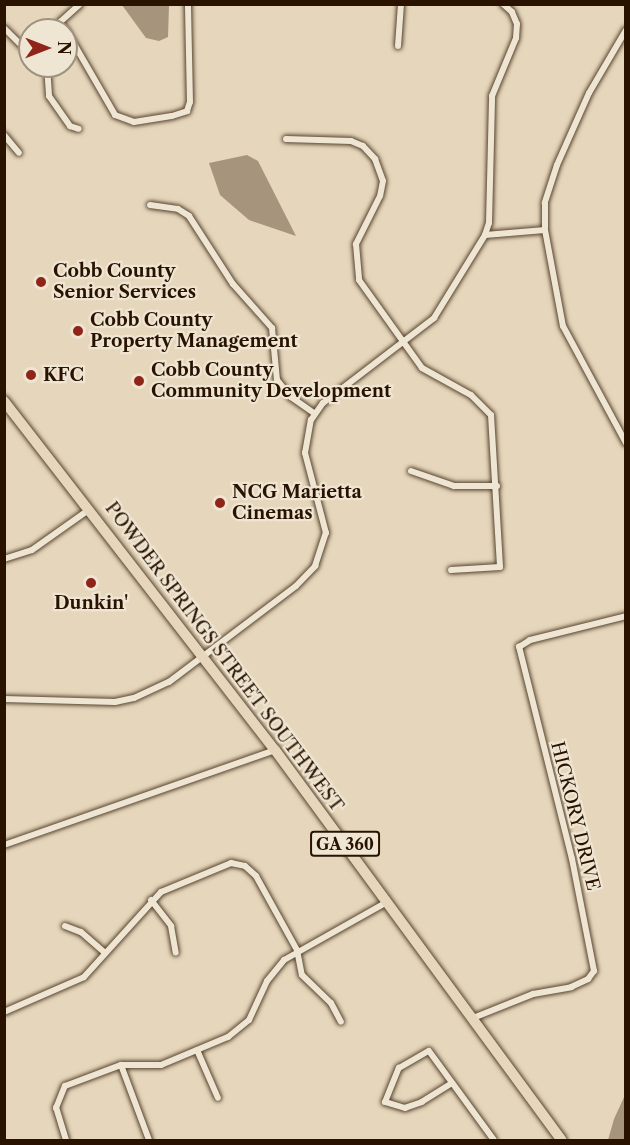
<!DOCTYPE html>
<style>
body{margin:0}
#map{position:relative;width:630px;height:1145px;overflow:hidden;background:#e6d7bc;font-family:"Libre Caslon Text",serif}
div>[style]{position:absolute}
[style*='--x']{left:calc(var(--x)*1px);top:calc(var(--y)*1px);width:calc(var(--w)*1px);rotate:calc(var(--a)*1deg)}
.water>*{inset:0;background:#a6947c}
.roads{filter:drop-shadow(0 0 2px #58442f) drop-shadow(0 0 2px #58442f)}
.minor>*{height:6px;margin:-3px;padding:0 3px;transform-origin:3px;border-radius:3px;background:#efe5d3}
.primary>*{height:10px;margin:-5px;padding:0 5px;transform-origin:5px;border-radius:5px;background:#e6d7bc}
.dots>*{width:16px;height:16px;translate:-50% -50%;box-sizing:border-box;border:3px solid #efe5d3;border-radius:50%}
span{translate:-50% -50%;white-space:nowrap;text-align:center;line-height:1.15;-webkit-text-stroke:4.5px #efe5d3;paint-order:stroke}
.shield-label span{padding:2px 4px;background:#efe5d3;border:2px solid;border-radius:4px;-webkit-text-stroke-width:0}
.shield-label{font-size:16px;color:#291300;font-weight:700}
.poi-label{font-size:18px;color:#291300;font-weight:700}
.left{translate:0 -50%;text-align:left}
.street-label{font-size:18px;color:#291300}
.frame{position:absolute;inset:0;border:6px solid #291300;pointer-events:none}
.north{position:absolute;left:18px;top:18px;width:60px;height:60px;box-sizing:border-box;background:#efe5d3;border:2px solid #a0917f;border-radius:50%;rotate:90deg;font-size:16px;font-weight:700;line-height:24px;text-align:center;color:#291300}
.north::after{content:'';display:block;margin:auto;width:21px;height:27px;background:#8f2418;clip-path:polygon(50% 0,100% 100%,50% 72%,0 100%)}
</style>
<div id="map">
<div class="water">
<div style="clip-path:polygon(122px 5px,169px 5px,168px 37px,159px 41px,146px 38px)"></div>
<div style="clip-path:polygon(247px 155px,258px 161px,296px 236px,249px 220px,220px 195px,209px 163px)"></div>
<div style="clip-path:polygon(625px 1095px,625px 1140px,608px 1140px,614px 1119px)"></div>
</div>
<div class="roads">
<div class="minor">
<div style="--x:4;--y:28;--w:30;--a:45"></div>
<div style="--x:66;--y:30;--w:98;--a:60"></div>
<div style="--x:115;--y:115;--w:20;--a:20"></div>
<div style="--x:134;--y:122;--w:38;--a:-9"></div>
<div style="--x:172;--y:116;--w:16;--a:-18"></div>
<div style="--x:187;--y:111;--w:9;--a:-72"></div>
<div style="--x:190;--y:102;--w:98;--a:-91.2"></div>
<div style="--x:66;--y:30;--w:10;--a:-135"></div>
<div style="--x:59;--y:23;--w:28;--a:-42"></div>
<div style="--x:626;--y:30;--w:73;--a:120.4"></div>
<div style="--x:589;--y:93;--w:79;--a:114"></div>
<div style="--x:557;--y:165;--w:40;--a:108"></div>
<div style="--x:545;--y:203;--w:27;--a:90"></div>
<div style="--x:545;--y:230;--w:98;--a:79.4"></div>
<div style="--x:563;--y:326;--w:133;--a:61.7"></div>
<div style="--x:398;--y:46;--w:42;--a:-85.9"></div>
<div style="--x:47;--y:66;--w:30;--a:86"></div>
<div style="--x:49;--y:96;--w:37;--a:55"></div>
<div style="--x:70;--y:126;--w:9;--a:18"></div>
<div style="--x:4;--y:135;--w:23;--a:50"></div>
<div style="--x:286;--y:139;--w:65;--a:1.8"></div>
<div style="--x:351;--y:141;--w:13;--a:23"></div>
<div style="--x:363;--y:146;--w:18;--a:47"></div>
<div style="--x:375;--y:159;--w:23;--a:70"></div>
<div style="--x:383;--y:181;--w:15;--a:101"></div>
<div style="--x:380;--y:196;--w:54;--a:116.6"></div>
<div style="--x:356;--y:244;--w:36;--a:85"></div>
<div style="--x:359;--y:280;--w:108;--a:54.4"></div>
<div style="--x:422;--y:368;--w:56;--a:28.9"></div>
<div style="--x:471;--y:395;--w:28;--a:45"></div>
<div style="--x:491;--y:415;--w:152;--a:86.6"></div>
<div style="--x:500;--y:567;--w:49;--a:176.5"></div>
<div style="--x:150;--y:205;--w:28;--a:8"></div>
<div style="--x:178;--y:209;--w:13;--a:32"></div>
<div style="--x:189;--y:216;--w:81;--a:57.1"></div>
<div style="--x:233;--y:284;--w:59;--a:48.4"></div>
<div style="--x:272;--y:328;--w:52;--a:84.5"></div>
<div style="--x:277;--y:380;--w:22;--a:51"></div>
<div style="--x:291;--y:397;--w:29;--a:35"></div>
<div style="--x:485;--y:235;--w:13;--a:-72"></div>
<div style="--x:489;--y:223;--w:127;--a:-88.6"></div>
<div style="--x:492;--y:96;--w:63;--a:-67.5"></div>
<div style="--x:516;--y:38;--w:14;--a:-86"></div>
<div style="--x:517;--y:24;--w:13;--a:-113"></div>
<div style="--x:512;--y:12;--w:12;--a:-138"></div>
<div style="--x:411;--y:471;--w:46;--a:19.2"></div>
<div style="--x:454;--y:486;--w:43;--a:0"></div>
<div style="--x:4;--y:559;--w:29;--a:-18"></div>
<div style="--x:32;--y:550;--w:71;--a:-35.3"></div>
<div style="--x:4;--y:699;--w:111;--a:1.5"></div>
<div style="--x:115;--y:702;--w:19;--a:-12"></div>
<div style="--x:134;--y:698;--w:38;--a:-25"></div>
<div style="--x:169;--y:682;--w:159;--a:-37.1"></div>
<div style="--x:296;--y:586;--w:28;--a:-46"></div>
<div style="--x:315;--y:566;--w:35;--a:-72"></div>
<div style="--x:326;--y:533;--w:83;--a:-104.7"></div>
<div style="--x:305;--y:453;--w:34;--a:-80"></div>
<div style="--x:311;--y:420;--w:21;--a:-55"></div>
<div style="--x:323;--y:403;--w:140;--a:-37.4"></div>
<div style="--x:434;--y:318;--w:97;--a:-58.4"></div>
<div style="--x:485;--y:235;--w:60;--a:-4.8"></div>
<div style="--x:4;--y:845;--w:287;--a:-19.3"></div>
<div style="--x:151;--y:900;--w:33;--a:52"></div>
<div style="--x:171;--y:926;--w:27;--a:80"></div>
<div style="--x:65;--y:926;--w:17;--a:21"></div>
<div style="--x:81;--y:932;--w:32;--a:41"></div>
<div style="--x:4;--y:1012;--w:87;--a:-23.6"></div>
<div style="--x:84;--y:977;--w:115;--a:-47.8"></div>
<div style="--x:161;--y:892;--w:76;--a:-22.5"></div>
<div style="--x:231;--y:863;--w:14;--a:12"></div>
<div style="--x:245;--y:866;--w:15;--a:42"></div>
<div style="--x:256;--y:876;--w:85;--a:61"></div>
<div style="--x:297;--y:950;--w:25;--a:79"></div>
<div style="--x:302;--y:975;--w:40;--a:44"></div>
<div style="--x:331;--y:1003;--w:21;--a:62"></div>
<div style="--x:473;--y:1018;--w:65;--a:-21.8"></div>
<div style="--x:533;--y:994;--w:39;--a:-10"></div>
<div style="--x:571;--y:987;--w:19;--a:-25"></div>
<div style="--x:588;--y:979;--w:10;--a:-53"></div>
<div style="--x:594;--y:971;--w:114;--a:-101.1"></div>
<div style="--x:572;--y:859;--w:219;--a:-104"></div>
<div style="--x:519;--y:647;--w:13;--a:-32"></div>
<div style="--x:530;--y:640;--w:99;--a:-14"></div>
<div style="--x:197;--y:1050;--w:52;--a:66.4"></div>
<div style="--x:121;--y:1065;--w:80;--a:69.5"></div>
<div style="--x:452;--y:1083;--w:36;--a:148"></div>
<div style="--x:422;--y:1102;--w:18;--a:161"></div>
<div style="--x:405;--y:1108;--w:21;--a:-163"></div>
<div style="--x:385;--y:1102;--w:37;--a:-68"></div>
<div style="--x:399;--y:1068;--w:34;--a:-30"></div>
<div style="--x:429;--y:1051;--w:110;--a:53.9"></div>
<div style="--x:66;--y:1140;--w:34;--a:-107"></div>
<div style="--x:56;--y:1108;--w:24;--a:-68"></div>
<div style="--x:65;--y:1086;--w:60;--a:-20.6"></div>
<div style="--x:121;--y:1065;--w:40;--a:0"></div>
<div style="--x:161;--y:1065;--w:73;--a:-22.7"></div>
<div style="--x:228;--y:1037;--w:27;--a:-39"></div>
<div style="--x:249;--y:1020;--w:43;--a:-65.2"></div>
<div style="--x:267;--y:981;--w:27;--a:-51"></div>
<div style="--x:284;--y:960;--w:118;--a:-29.4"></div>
</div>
<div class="primary">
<div style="--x:4;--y:401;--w:442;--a:52.2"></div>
<div style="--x:275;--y:750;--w:484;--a:53.7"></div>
</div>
</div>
<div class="dots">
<div style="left:41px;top:282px;background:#8f2418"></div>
<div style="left:78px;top:331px;background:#8f2418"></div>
<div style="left:31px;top:375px;background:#8f2418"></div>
<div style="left:139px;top:381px;background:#8f2418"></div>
<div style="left:220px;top:503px;background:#8f2418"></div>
<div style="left:91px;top:583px;background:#8f2418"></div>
</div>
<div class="shield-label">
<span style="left:345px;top:844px">GA 360</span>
</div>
<div class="poi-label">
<span class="left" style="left:53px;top:282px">Cobb County<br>Senior Services</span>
<span class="left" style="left:90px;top:331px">Cobb County<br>Property Management</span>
<span class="left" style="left:151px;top:381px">Cobb County<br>Community Development</span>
<span class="left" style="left:43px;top:375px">KFC</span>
<span class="left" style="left:232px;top:503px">NCG Marietta<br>Cinemas</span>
<span style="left:91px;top:603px">Dunkin'</span>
</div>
<div class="street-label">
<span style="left:224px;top:657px;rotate:53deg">POWDER SPRINGS STREET SOUTHWEST</span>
<span style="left:575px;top:816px;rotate:76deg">HICKORY DRIVE</span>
</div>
<div class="frame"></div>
<div class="north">N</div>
</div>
